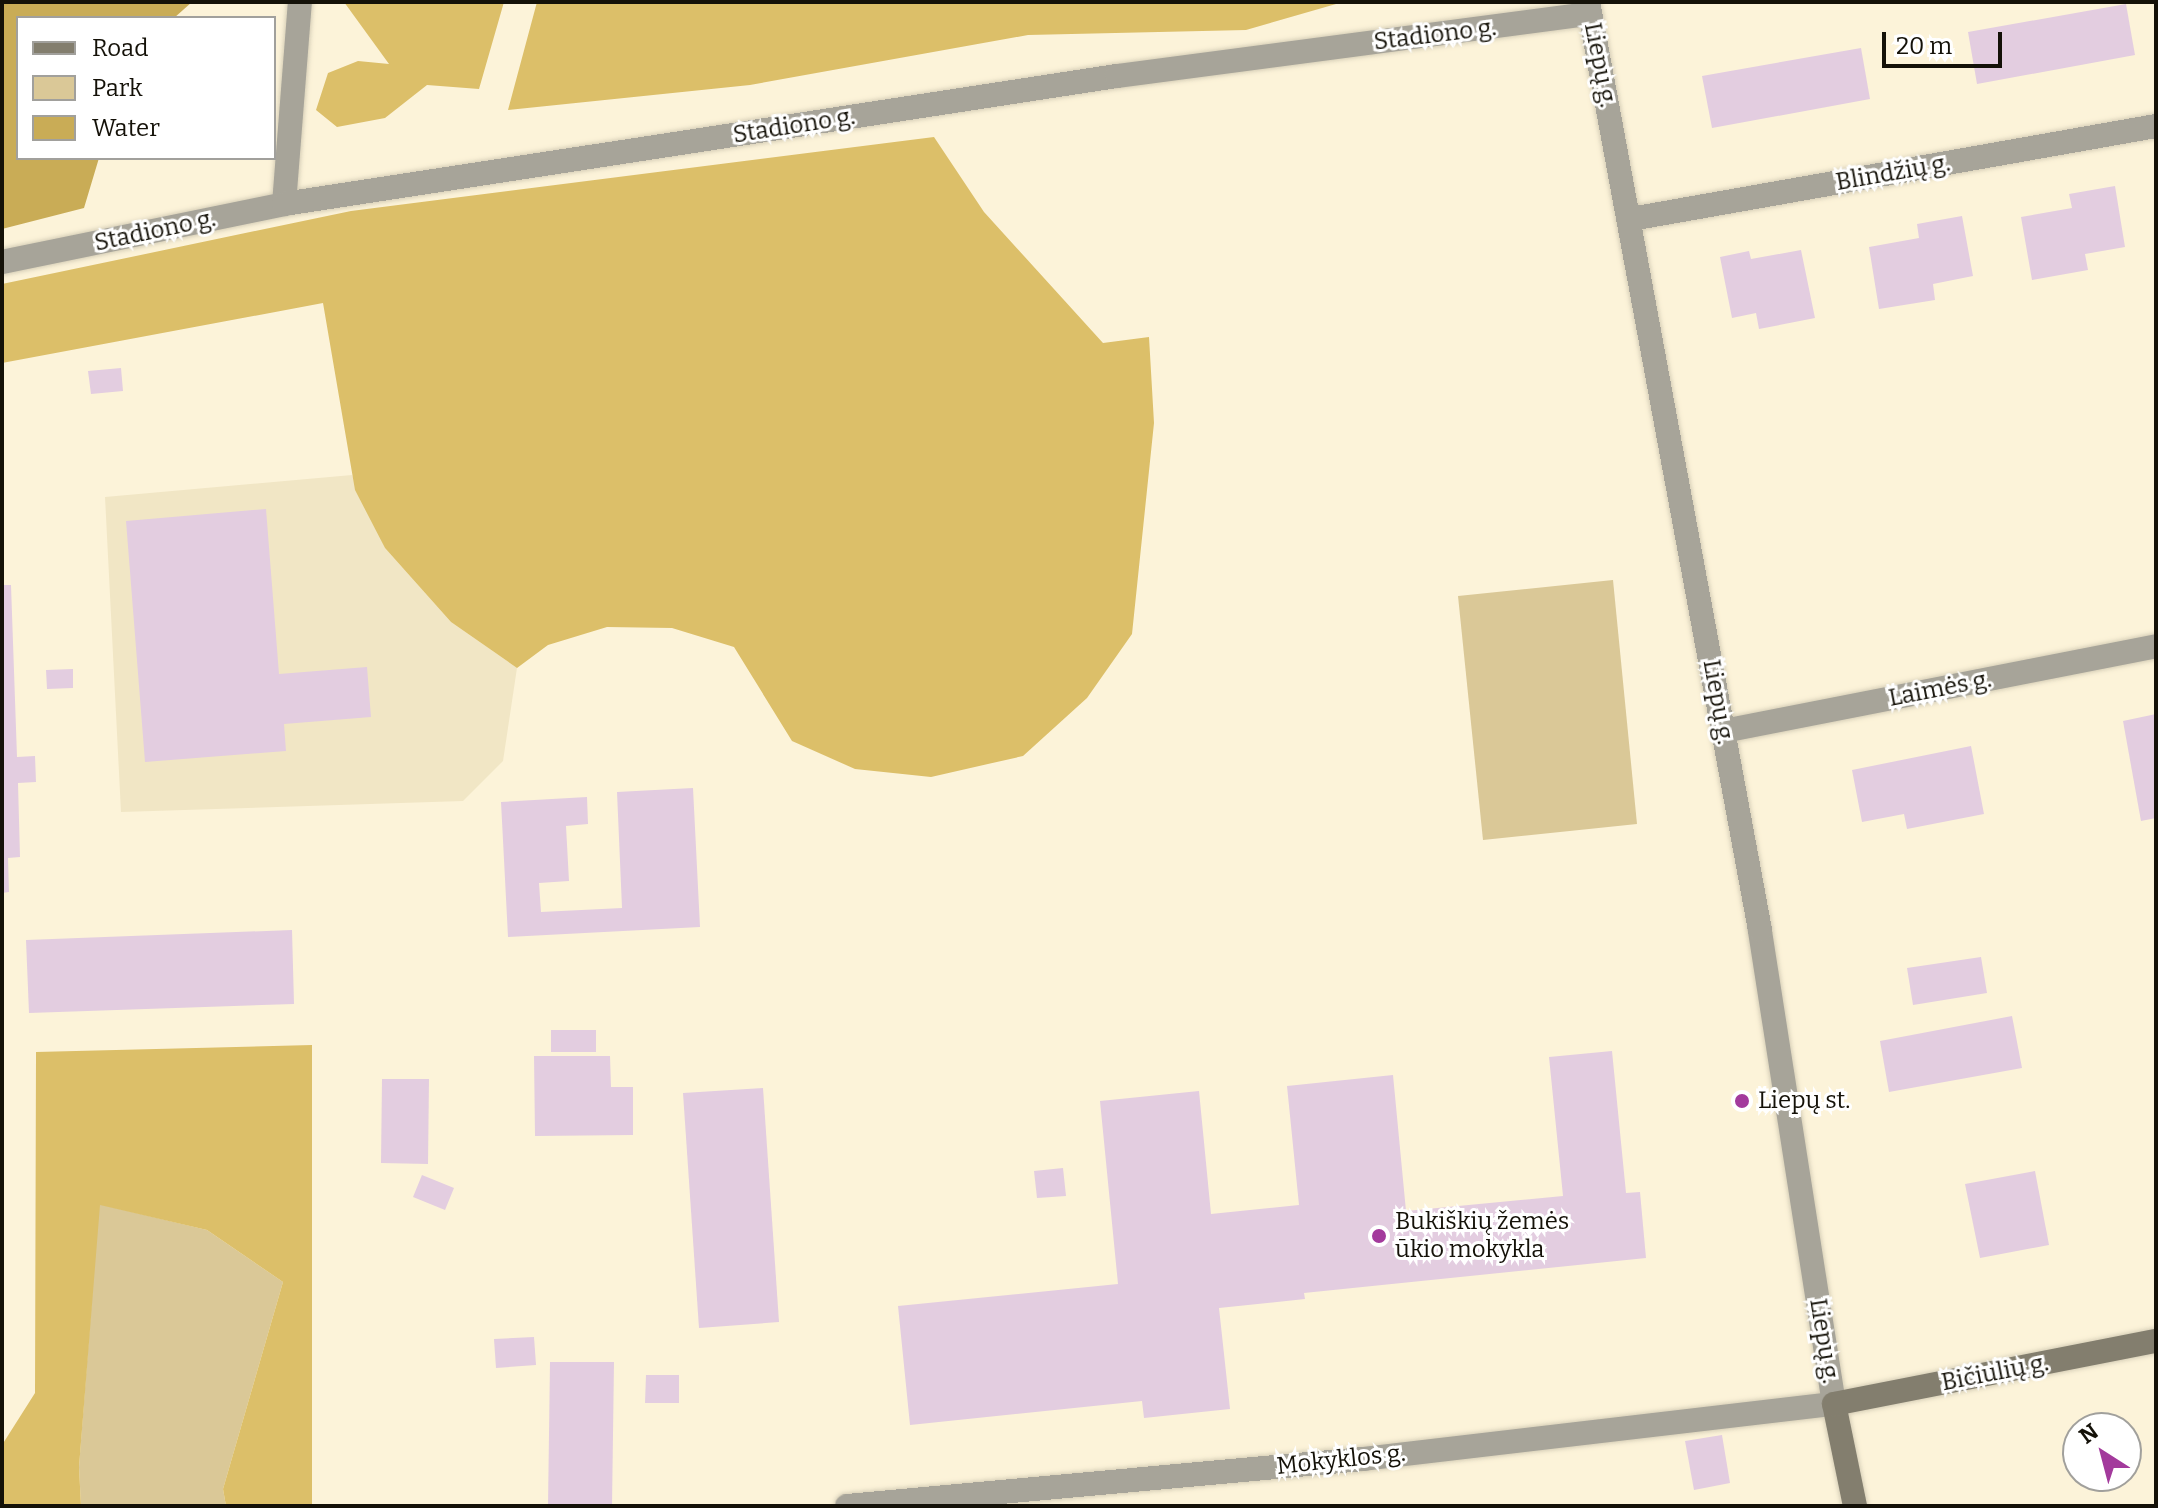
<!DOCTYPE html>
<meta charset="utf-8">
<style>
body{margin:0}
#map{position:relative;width:2158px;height:1508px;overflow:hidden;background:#fcf3d9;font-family:Bitter,serif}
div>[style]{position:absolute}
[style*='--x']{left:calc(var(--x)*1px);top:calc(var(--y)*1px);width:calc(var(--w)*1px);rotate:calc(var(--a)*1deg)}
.built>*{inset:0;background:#f1e6c5}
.green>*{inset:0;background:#dac897}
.forest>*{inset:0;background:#dcbf69}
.water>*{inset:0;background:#c9ac56}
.building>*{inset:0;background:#e3cde0}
.roads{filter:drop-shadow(0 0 2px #d7cfb8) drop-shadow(0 0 2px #d7cfb8)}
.street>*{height:24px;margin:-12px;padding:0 12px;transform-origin:12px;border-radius:12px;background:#a7a499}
.secondary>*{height:24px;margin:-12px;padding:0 12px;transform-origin:12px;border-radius:12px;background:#837e6e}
.dots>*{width:22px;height:22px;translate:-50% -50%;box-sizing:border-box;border:4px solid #fff;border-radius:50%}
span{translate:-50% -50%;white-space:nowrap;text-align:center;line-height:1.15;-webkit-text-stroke:6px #fff;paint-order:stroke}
.street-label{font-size:24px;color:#141108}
.poi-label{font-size:24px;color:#141108}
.left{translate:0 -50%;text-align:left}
.frame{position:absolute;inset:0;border:4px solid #141108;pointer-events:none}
.legend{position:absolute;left:16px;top:16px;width:260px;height:144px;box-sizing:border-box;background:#fff;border:2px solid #a1a09c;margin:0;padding:10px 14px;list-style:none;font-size:24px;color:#141108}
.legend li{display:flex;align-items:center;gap:16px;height:40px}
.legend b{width:40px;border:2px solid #a1a09c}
.north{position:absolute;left:2062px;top:1412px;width:80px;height:80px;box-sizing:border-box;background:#fff;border:2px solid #a1a09c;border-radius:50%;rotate:324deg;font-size:22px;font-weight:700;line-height:32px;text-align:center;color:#141108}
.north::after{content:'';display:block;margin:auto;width:28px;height:36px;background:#a33a9c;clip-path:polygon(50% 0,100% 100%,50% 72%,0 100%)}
.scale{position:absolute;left:1882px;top:32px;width:120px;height:36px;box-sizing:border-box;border:4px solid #141108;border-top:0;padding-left:10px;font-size:24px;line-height:28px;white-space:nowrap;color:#141108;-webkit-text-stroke:6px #fff;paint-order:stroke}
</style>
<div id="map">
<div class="built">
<div style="clip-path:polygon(352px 475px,385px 548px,451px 622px,517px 668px,503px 761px,463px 801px,121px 812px,105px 497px)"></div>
</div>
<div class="green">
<div style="clip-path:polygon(1613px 580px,1637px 824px,1483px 840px,1458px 596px)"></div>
<div style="clip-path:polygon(99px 1204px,207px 1230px,283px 1282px,223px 1489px,226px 1506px,81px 1506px,79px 1467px)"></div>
</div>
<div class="forest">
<div style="clip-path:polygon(344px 2px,504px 2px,479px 89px,427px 85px,385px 118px,337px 127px,316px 110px,328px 73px,358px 61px,389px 64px)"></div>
<div style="clip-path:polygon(537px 2px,631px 3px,1343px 2px,1246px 30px,1028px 35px,750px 85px,508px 110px)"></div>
<div style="clip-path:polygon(934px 137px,984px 212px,1103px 343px,1149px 337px,1154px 423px,1132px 634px,1087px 698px,1023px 756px,931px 777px,855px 769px,792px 741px,734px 647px,672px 628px,607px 627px,548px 645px,517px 668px,451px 622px,385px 548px,355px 490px,323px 303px,2px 363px,2px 284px,351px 211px)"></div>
<div style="clip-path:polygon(312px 1045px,312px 1506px,226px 1506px,223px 1489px,283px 1282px,207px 1230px,100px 1205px,79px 1467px,81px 1506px,2px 1506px,2px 1445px,35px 1393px,36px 1052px)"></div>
</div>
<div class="water">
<div style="clip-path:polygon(2px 2px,192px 2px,174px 18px,18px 18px,18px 158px,99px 158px,84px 208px,2px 229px)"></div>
</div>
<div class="building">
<div style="clip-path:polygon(2126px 4px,2135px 55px,1977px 84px,1968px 32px)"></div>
<div style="clip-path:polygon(1861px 48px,1870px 99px,1712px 128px,1702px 76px)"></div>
<div style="clip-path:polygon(2115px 186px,2125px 247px,2085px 254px,2088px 270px,2032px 280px,2021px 217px,2072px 208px,2069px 194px)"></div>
<div style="clip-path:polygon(1962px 216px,1973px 276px,1933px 284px,1935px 300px,1879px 309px,1869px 247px,1919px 238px,1917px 224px)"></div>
<div style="clip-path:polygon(1801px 250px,1815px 318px,1759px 329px,1756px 313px,1732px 318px,1720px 257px,1749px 251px,1751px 259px)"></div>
<div style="clip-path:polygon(121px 368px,123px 391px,91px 394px,88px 371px)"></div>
<div style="clip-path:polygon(266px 509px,279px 674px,367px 667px,371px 717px,284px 724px,286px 751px,145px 762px,126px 521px)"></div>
<div style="clip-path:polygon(2px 585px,11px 585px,17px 757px,35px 756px,36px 782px,18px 783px,20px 857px,8px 858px,9px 892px,2px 893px)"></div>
<div style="clip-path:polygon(73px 669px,73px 688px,47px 689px,46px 670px)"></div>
<div style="clip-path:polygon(2156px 714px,2156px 818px,2141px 821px,2123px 721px)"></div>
<div style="clip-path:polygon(1971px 746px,1984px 814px,1907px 829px,1904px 814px,1862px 822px,1852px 770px)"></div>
<div style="clip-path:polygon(693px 788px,700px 927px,508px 937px,501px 802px,587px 797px,588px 824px,566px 826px,569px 881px,539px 883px,541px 912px,622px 908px,617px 792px)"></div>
<div style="clip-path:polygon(292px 930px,294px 1004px,29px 1013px,26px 940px)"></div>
<div style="clip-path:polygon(1981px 957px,1987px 993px,1913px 1005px,1907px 968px)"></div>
<div style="clip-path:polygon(2012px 1016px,2022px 1068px,1889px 1092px,1880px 1041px)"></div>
<div style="clip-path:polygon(551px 1030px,596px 1030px,596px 1052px,551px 1052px)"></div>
<div style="clip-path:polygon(1612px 1051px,1626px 1193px,1640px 1192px,1646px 1258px,1304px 1293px,1305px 1299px,1219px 1308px,1230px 1409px,1144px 1418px,1142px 1401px,910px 1425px,898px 1306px,1118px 1284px,1100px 1101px,1199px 1091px,1211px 1214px,1299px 1205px,1287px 1086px,1393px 1075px,1406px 1211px,1563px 1196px,1549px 1057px)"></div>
<div style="clip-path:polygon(534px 1056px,610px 1056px,611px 1087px,633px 1087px,633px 1135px,535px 1136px)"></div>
<div style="clip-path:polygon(382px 1079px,429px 1079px,428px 1164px,381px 1163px)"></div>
<div style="clip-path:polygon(763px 1088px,779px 1322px,699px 1328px,683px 1093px)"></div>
<div style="clip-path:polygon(1063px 1168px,1066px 1196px,1037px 1198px,1034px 1171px)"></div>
<div style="clip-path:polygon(2035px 1171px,2049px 1245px,1980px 1258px,1965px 1184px)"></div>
<div style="clip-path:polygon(422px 1175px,454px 1188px,445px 1210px,413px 1197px)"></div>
<div style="clip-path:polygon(534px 1337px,536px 1365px,496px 1368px,494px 1339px)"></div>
<div style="clip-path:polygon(550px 1362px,614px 1362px,612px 1506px,548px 1506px)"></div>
<div style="clip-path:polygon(646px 1375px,679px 1375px,679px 1403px,645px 1403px)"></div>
<div style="clip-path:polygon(1722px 1435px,1730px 1483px,1694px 1490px,1685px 1441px)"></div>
</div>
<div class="roads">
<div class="street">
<div style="--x:284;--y:204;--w:203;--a:-85.5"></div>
<div style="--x:1631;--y:219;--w:533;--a:-10.05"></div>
<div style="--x:2;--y:262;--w:288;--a:-11.6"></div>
<div style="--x:284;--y:204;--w:843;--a:-8.74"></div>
<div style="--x:1117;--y:76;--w:477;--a:-7.5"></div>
<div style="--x:1724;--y:731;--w:440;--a:-11.1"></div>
<div style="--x:847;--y:1506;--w:518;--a:-5.2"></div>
<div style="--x:1363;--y:1459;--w:474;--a:-6.7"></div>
<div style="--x:1834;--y:1404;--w:480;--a:-98.9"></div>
<div style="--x:1760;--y:930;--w:944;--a:-100.5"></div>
</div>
<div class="secondary">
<div style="--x:1855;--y:1506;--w:104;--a:-101.6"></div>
<div style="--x:1834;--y:1404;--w:328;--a:-11.1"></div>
</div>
</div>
<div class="dots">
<div style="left:1742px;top:1101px;background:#a33a9c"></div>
<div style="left:1379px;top:1236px;background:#a33a9c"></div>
</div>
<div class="street-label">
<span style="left:1435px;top:35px;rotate:-7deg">Stadiono g.</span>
<span style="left:1600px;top:65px;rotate:79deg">Liepų g.</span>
<span style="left:794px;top:126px;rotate:-9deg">Stadiono g.</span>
<span style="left:1893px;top:173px;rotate:-10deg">Blindžių g.</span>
<span style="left:155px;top:231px;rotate:-12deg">Stadiono g.</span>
<span style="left:1940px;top:689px;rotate:-11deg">Laimės g.</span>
<span style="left:1718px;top:702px;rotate:80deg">Liepų g.</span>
<span style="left:1824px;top:1341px;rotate:81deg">Liepų g.</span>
<span style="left:1995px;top:1373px;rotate:-11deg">Bičiulių g.</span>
<span style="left:1341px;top:1460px;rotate:-6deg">Mokyklos g.</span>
</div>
<div class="poi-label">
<span class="left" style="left:1758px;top:1101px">Liepų st.</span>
<span class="left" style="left:1395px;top:1236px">Bukiškių žemės<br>ūkio mokykla</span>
</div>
<div class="frame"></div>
<ul class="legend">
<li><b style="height:10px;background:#837e6e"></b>Road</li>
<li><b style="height:22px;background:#dac897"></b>Park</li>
<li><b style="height:22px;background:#c9ac56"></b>Water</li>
</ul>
<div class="north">N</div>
<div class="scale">20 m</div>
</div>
